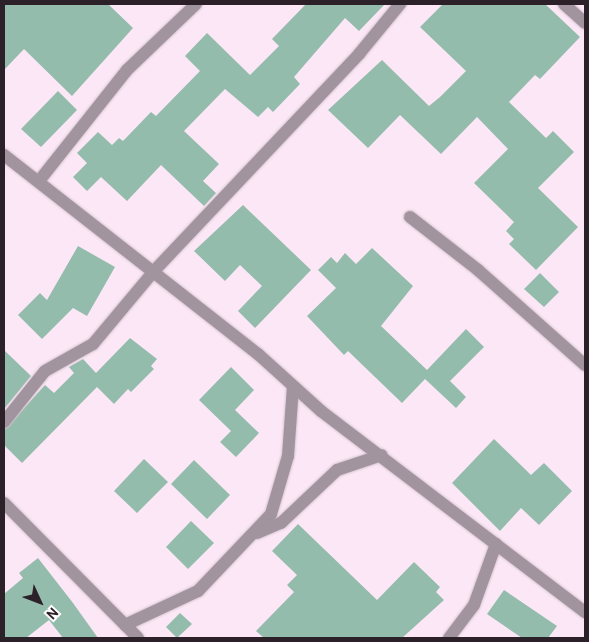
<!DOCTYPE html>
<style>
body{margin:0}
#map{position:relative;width:589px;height:642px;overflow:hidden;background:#fbe7f5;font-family:Overpass,sans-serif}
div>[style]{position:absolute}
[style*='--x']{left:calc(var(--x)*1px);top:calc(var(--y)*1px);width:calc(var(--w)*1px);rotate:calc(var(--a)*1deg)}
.building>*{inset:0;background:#94bcac}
.roads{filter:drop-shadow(0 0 1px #d6c3d0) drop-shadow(0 0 1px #d6c3d0)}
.minor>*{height:12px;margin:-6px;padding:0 6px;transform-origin:6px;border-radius:6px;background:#a2949e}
span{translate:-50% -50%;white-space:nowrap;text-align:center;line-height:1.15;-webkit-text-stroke:4px #fff;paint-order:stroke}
.frame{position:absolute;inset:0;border:5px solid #2c2029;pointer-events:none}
.north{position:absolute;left:15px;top:577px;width:50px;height:50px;-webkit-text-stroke:4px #fff;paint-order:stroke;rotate:133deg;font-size:14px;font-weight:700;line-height:20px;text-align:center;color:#2c2029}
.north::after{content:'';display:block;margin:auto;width:18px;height:22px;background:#2c2029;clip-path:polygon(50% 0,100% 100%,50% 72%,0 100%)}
</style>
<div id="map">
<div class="building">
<div style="clip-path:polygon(4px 4px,108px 4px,133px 28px,72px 96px,24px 49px,4px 70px)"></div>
<div style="clip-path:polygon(306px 4px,385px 4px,359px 31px,345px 18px,294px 77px,300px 84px,273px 112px,268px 107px,258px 117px,225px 89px,184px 131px,219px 164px,203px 181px,216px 193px,204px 206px,161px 165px,127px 201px,101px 177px,87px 191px,73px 177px,87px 163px,77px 153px,98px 132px,112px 145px,119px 138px,123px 141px,151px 112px,156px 116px,200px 71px,185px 56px,207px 33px,250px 75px,279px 46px,272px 39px)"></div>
<div style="clip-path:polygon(443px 4px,545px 4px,580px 37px,540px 79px,535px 75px,509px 102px,546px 138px,553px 131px,574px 152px,538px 188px,578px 227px,536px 270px,509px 244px,514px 239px,506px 231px,514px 222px,474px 183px,508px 149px,477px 117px,441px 154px,400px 115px,368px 148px,328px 110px,382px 60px,429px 106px,440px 97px,466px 71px,420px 27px)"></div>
<div style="clip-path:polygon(58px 91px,77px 110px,41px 147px,21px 129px)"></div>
<div style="clip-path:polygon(243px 205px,311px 270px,255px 328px,238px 311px,262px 286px,240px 265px,225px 281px,194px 251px)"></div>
<div style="clip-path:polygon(78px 246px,115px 267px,87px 316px,73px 308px,42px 339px,18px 315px,40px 293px,47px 300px)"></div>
<div style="clip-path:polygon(372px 248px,413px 286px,381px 326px,427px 370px,466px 329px,484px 347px,450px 381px,466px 397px,456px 408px,425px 379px,402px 403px,348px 351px,344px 355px,307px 316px,336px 288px,318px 270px,331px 257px,337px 263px,345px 253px,356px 264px)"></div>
<div style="clip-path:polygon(540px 273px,559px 292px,544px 307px,524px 289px)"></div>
<div style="clip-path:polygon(130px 338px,157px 359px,151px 366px,154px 369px,131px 392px,128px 389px,114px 404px,97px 387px,22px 463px,4px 445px,4px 430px,45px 385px,54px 393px,74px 373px,69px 367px,83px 359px,96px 373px)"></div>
<div style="clip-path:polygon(4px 350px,31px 376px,4px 409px)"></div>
<div style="clip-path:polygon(231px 367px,254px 390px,235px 410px,259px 433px,236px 457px,220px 442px,231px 431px,199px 400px)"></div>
<div style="clip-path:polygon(494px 439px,531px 475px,544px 463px,572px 491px,539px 525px,521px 508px,500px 531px,452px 483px)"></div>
<div style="clip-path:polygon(144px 459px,168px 482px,137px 513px,114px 491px)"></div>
<div style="clip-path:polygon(194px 460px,230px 495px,207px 519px,171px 484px)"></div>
<div style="clip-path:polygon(191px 521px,214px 543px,188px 569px,166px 547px)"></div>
<div style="clip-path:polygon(298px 524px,377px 600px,414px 562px,440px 587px,436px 592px,444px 600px,402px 638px,264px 638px,256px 631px,294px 592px,287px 585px,297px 575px,272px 551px)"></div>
<div style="clip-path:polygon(38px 558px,73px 603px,98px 638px,63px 638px,49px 620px,26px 638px,4px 638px,4px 594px,23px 578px,19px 573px)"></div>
<div style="clip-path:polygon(504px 590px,557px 626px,548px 638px,522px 638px,487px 614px)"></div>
<div style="clip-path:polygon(180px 613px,192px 624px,177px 638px,166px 627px)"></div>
</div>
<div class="roads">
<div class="minor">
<div style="--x:564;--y:4;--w:28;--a:42"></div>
<div style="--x:4;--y:155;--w:323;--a:38.1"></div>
<div style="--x:258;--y:354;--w:85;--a:42.1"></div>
<div style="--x:321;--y:411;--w:332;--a:37.3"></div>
<div style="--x:39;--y:181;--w:142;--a:-51.6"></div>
<div style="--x:127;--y:70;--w:95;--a:-43.7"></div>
<div style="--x:410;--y:217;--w:86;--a:37.9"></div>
<div style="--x:478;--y:270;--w:143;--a:41.6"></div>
<div style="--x:4;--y:422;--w:65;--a:-51.2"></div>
<div style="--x:45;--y:371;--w:55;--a:-29.4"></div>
<div style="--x:93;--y:344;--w:95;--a:-50.1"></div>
<div style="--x:154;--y:271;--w:299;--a:-46.6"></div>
<div style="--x:359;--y:54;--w:65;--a:-50.6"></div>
<div style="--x:4;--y:503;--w:190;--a:45.2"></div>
<div style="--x:257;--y:533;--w:26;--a:-23"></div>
<div style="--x:281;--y:523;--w:77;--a:-43.4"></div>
<div style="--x:337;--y:470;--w:47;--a:-18.4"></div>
<div style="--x:125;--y:625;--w:81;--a:-25"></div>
<div style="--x:198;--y:591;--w:106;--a:-46.5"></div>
<div style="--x:271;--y:514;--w:60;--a:-73.7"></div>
<div style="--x:288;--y:456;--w:69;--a:-85.9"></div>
<div style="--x:449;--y:638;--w:41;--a:-52.9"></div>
<div style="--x:474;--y:605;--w:65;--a:-70.2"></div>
</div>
</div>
<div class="frame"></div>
<div class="north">N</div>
</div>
